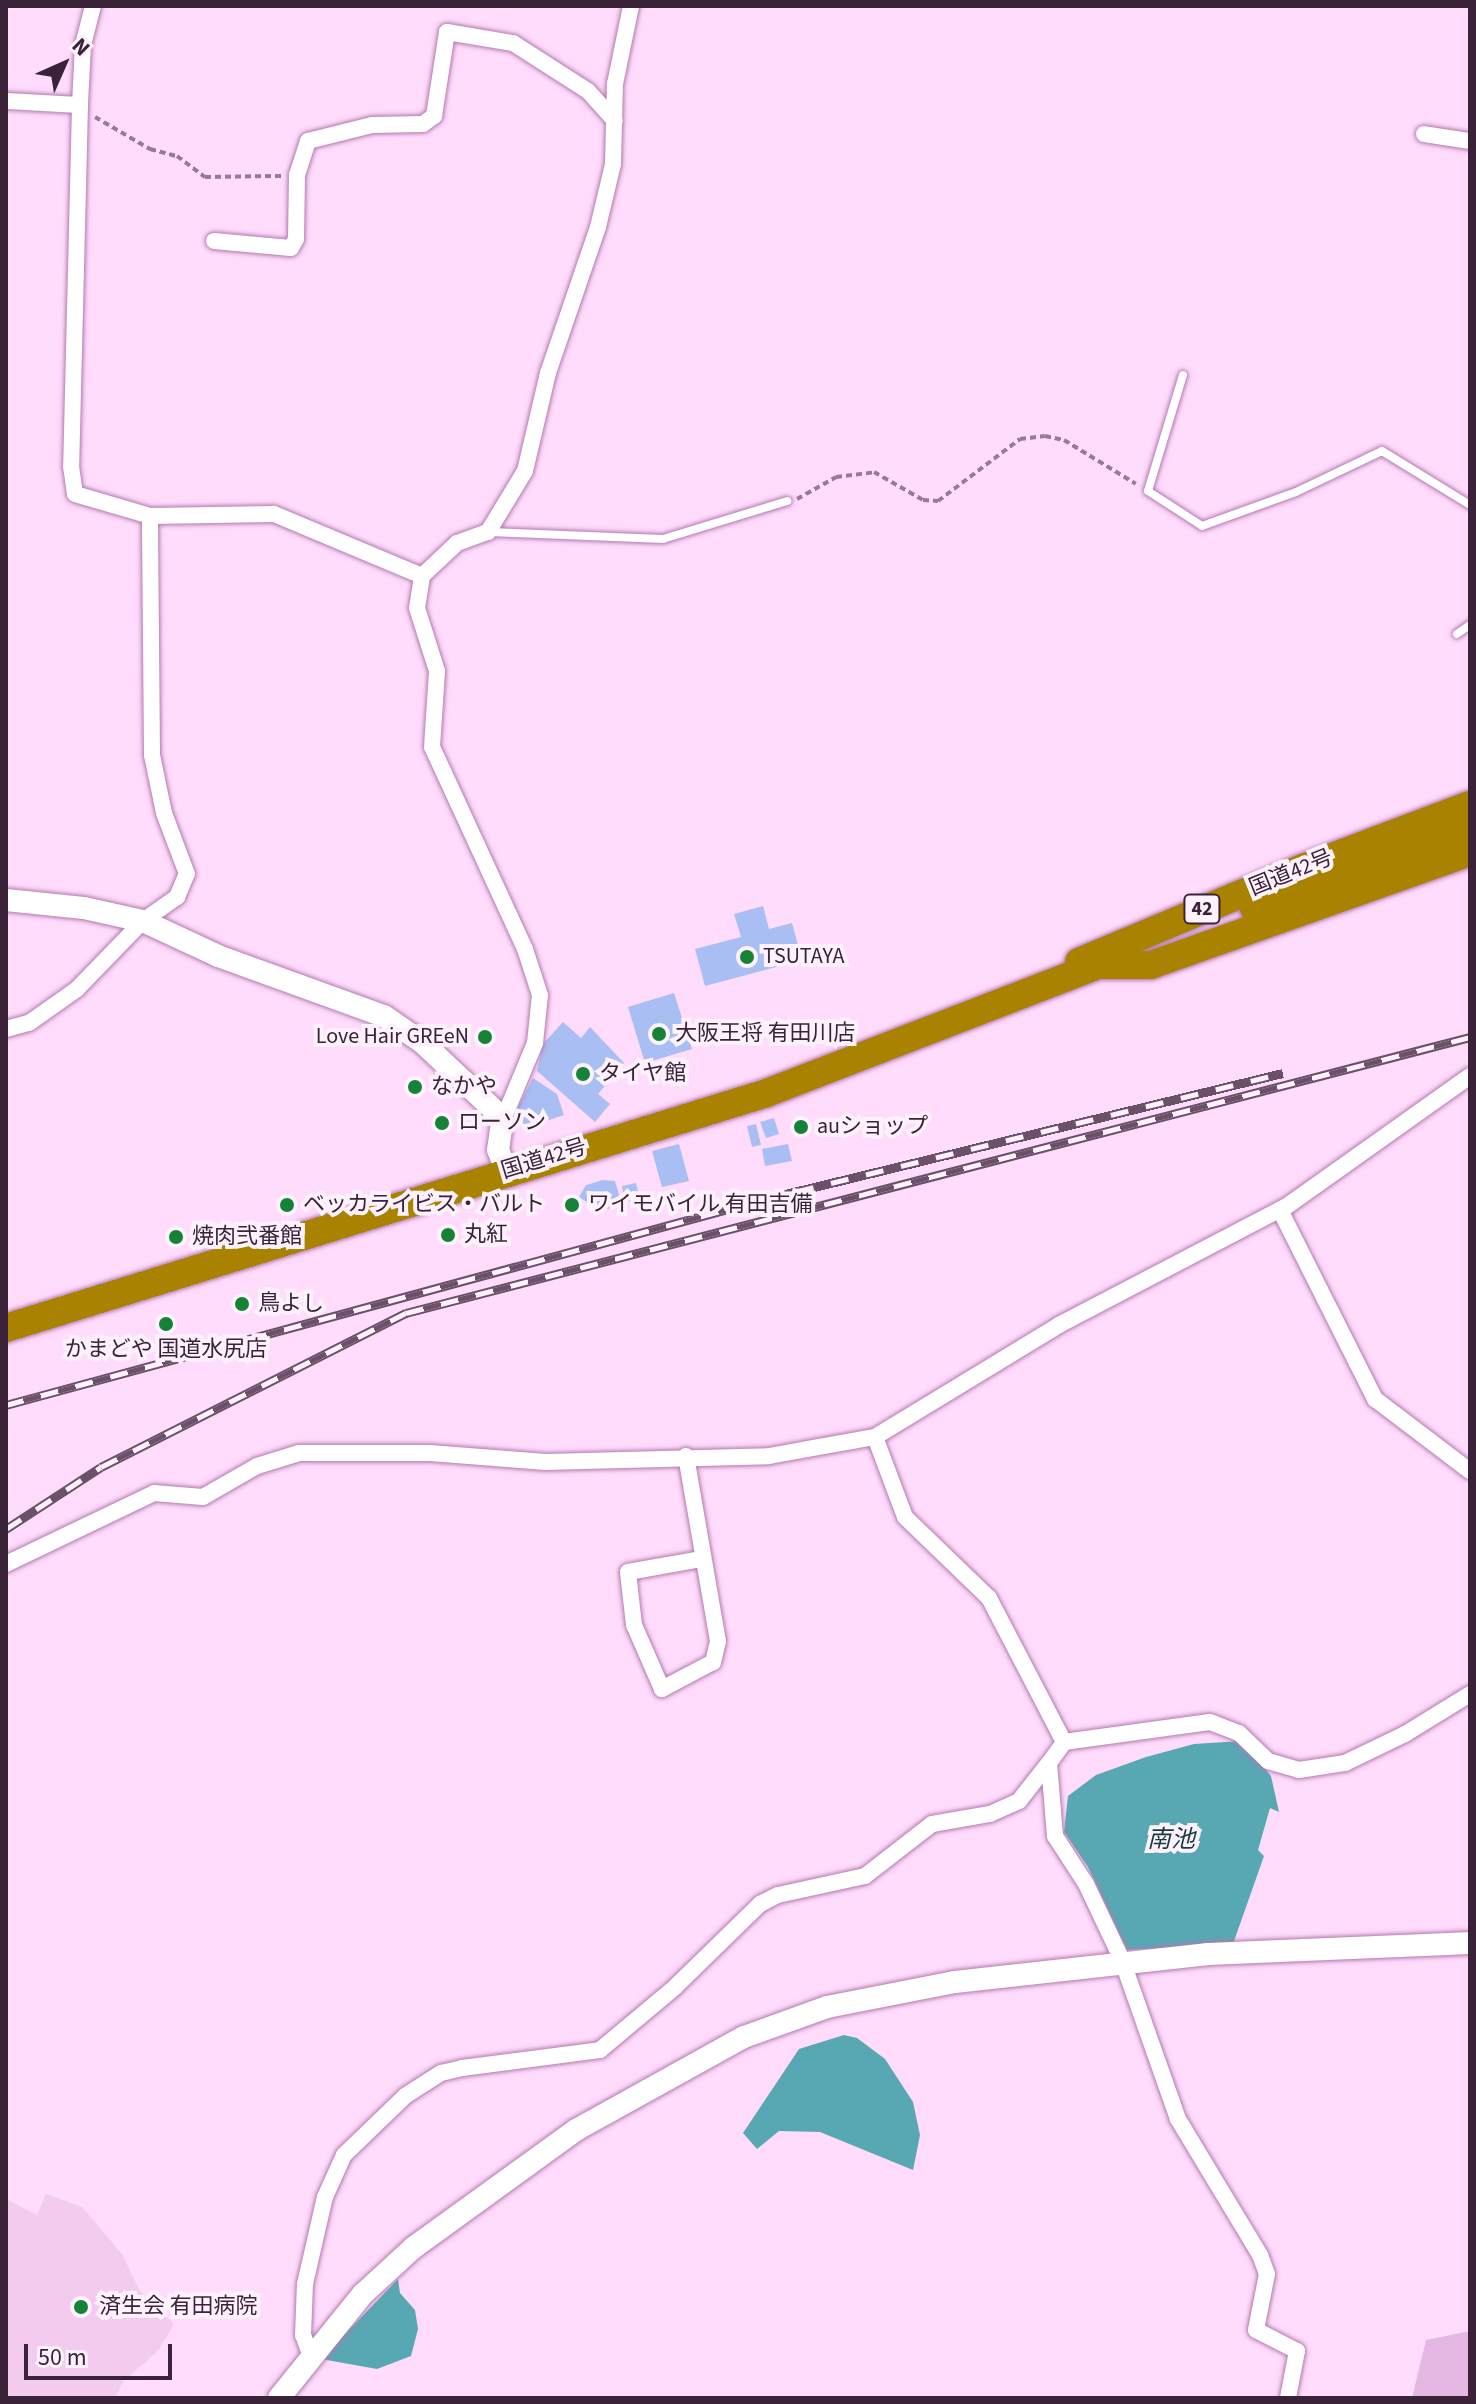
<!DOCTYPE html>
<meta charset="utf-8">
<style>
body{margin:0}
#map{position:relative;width:1476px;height:2404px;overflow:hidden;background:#ffdbfc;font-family:"Source Sans 3","Noto Sans JP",sans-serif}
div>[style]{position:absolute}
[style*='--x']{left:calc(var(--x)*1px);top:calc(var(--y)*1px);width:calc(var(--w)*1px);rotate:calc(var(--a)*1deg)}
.built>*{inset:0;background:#f2cbef}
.green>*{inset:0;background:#e4b8e2}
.water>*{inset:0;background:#58a8b4}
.building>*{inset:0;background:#a9bef3}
.path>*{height:4px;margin-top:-2px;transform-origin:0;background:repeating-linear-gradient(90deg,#977a95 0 6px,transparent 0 10px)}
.roads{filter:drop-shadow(0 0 2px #b27aaf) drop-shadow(0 0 2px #b27aaf)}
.lane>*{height:8px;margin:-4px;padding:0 4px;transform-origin:4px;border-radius:4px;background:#fff}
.street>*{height:16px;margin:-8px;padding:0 8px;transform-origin:8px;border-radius:8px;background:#fff}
.secondary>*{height:22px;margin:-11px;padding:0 11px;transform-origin:11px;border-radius:11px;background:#fff}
.highway>*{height:28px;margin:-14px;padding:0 14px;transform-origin:14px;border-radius:14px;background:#a98300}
.rail>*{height:9px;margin-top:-4.5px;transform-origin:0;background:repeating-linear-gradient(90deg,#fdf1fc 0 18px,#6a5069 0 36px);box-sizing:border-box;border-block:2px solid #6a5069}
.dots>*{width:22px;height:22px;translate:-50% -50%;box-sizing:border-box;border:4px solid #fdf1fc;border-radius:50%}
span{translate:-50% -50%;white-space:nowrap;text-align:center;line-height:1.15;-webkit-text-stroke:8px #fdf1fc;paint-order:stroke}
.shield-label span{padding:2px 6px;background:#fdf1fc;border:2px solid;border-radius:6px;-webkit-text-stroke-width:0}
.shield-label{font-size:20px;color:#3a2339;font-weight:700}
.street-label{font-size:22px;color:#3a2339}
.poi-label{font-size:22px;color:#3a2339}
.left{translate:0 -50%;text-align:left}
.right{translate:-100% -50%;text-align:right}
.water-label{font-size:24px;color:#153b41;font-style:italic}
.frame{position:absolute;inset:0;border:8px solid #3a2339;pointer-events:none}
.north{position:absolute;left:24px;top:24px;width:80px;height:80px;-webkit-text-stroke:6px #fdf1fc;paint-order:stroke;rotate:45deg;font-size:22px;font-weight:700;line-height:32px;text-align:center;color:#3a2339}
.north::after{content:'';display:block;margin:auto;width:28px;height:36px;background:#3a2339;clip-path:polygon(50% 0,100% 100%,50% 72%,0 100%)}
.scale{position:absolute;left:24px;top:2344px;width:148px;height:36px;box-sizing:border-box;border:4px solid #3a2339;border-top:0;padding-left:10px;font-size:24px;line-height:28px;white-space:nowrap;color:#3a2339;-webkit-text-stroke:6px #fdf1fc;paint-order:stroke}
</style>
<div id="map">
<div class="built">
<div style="clip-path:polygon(46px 2194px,82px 2207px,122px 2254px,139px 2290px,174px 2324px,158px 2351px,124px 2380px,115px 2398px,6px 2398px,6px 2199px,37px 2215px)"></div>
</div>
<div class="green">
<div style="clip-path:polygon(1470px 2331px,1470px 2398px,1412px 2398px,1426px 2340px)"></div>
</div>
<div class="water">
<div style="clip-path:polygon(1241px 1741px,1271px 1776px,1279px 1812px,1270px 1808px,1258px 1850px,1264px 1856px,1233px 1944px,1127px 1950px,1088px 1867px,1064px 1832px,1068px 1796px,1096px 1775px,1146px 1757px,1194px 1744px)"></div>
<div style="clip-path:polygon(844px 2035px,857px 2038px,885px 2059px,913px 2102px,920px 2135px,913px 2170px,820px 2132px,779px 2131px,757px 2149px,743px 2133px,799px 2049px)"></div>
<div style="clip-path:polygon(398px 2279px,400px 2293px,415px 2310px,418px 2329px,411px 2356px,377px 2369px,321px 2359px)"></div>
</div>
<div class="building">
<div style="clip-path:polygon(763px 906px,769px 929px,792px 923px,802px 960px,705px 986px,695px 949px,741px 937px,734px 914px)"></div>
<div style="clip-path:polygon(674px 993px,692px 1049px,645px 1063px,628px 1007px)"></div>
<div style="clip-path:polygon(563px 1022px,581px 1038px,590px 1027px,624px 1063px,598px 1094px,610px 1104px,595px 1122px,537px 1071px,543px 1044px)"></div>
<div style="clip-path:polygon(533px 1078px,557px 1094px,564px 1115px,525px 1128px,518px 1107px)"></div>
<div style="clip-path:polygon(774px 1118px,779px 1134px,766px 1138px,760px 1122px)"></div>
<div style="clip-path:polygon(756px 1124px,761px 1145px,752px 1147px,747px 1126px)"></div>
<div style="clip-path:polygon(679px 1144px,689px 1181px,662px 1187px,652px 1151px)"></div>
<div style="clip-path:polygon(788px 1144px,792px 1161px,765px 1166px,762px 1149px)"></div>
<div style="clip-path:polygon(603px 1180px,615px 1181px,622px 1205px,601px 1211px,579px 1197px,586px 1185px)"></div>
<div style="clip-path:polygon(636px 1183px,640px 1199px,625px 1202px,622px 1186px)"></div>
</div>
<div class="path">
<div style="--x:95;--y:117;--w:64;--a:30.2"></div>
<div style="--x:150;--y:149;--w:28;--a:15"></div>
<div style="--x:177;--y:156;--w:35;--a:37"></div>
<div style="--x:205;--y:177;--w:76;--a:-0.8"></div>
<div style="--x:797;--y:499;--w:45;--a:-29.4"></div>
<div style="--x:836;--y:477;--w:38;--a:-7"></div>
<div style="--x:874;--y:472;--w:56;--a:29.7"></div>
<div style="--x:923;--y:500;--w:15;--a:4"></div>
<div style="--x:938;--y:501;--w:103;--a:-37.1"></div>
<div style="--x:1020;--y:439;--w:25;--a:-7"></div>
<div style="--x:1045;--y:436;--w:19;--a:12"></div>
<div style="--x:1064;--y:440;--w:84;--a:31.4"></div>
</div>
<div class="roads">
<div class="lane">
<div style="--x:1183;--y:375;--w:121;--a:106.8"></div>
<div style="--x:1148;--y:491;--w:64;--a:32.9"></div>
<div style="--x:1202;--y:526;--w:100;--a:-19.9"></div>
<div style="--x:1296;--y:492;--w:95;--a:-25.5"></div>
<div style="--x:1382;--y:451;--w:103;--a:31.5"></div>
<div style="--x:489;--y:532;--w:174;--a:2.3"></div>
<div style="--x:663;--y:539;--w:130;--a:-17"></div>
<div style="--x:1457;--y:634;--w:16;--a:-35"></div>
</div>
<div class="street">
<div style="--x:93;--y:6;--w:40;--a:104.4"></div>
<div style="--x:83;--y:45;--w:60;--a:92.9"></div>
<div style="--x:80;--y:105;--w:361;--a:91.4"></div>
<div style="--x:71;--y:466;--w:28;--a:82"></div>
<div style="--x:75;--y:494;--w:78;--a:16.3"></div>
<div style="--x:150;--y:516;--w:124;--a:-0.9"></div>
<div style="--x:274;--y:514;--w:160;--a:22.7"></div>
<div style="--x:6;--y:101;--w:74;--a:3.1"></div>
<div style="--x:1424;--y:134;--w:47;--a:8.7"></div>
<div style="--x:214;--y:241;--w:77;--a:5.2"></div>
<div style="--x:291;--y:248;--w:10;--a:-61"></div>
<div style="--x:296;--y:239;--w:64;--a:-89.1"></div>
<div style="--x:297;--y:175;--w:36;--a:-72"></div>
<div style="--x:308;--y:141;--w:66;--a:-14"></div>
<div style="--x:372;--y:125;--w:51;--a:-1.1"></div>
<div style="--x:423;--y:124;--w:14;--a:-36"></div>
<div style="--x:434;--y:116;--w:85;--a:-81.2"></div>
<div style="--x:447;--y:32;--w:67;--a:9.5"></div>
<div style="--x:513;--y:43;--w:89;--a:32.6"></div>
<div style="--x:588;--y:91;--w:40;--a:48"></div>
<div style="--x:6;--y:1029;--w:24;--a:-15"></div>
<div style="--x:29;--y:1023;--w:59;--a:-35.3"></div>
<div style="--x:77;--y:989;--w:95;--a:-45.9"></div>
<div style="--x:143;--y:921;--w:42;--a:-35.2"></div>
<div style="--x:177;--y:897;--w:25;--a:-67"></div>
<div style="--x:187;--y:874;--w:65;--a:-110.7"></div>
<div style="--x:164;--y:813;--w:59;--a:-101.7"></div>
<div style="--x:152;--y:755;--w:239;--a:-90.5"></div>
<div style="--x:502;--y:1122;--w:86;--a:-67.3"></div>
<div style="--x:535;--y:1043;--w:48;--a:-84.1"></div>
<div style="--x:540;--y:995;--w:48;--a:-108.1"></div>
<div style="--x:525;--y:949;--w:222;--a:-114.7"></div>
<div style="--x:432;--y:747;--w:76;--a:-86.2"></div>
<div style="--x:437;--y:671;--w:66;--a:-107.6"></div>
<div style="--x:417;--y:608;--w:32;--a:-81"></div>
<div style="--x:422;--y:576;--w:48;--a:-43.3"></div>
<div style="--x:457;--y:543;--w:33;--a:-20"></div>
<div style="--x:488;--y:532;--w:71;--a:-58.8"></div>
<div style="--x:525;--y:471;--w:101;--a:-76.8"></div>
<div style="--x:548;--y:373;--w:154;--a:-71.1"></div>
<div style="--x:598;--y:227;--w:65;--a:-76.6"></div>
<div style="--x:613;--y:164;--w:80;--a:-88.6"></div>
<div style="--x:615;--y:84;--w:80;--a:-78.4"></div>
<div style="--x:1280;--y:1210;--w:212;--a:63.3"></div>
<div style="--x:1375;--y:1399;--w:119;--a:37.2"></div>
<div style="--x:875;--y:1437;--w:85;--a:69.4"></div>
<div style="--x:905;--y:1517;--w:117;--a:44"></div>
<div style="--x:989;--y:1598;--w:162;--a:62.5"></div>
<div style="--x:686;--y:1456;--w:188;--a:80.2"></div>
<div style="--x:718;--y:1641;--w:22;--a:103"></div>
<div style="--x:713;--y:1662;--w:58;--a:152.1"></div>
<div style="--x:662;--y:1689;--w:70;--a:-113.6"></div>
<div style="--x:634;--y:1625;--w:53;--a:-96.5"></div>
<div style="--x:628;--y:1572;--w:75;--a:-10"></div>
<div style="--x:6;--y:1564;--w:164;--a:-25.6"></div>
<div style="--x:154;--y:1493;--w:49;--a:4.7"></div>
<div style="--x:203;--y:1497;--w:62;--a:-29.9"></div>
<div style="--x:257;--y:1466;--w:44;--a:-17.2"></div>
<div style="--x:299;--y:1453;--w:131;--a:0"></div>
<div style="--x:430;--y:1453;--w:116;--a:4.4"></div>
<div style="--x:546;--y:1462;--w:223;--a:-1.5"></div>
<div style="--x:769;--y:1456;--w:108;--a:-10.2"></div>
<div style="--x:875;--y:1437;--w:215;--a:-31.3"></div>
<div style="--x:1059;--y:1325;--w:257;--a:-27.6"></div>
<div style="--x:1287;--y:1206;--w:224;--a:-35.4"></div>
<div style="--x:310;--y:2354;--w:20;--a:-110"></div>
<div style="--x:303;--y:2335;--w:51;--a:-87.8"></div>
<div style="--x:305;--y:2284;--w:89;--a:-77.1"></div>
<div style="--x:325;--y:2197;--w:46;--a:-65.7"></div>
<div style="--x:344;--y:2155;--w:85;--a:-44"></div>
<div style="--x:405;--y:2096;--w:43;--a:-32.6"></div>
<div style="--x:441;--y:2073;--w:22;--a:-13"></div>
<div style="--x:462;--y:2068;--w:139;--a:-7.4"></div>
<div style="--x:600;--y:2050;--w:98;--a:-40"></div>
<div style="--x:675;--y:1987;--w:119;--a:-44.3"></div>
<div style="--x:760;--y:1904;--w:20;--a:-27"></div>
<div style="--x:778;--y:1895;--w:89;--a:-12.3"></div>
<div style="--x:865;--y:1876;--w:85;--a:-37.8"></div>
<div style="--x:932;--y:1824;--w:59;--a:-9.8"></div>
<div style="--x:990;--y:1814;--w:32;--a:-24"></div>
<div style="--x:1019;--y:1801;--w:47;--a:-51.9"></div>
<div style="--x:1288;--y:2398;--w:48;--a:-79.2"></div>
<div style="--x:1297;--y:2351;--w:46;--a:-152.9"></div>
<div style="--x:1256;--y:2330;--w:57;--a:-78.9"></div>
<div style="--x:1267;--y:2274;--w:20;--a:-110"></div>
<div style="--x:1260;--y:2255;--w:159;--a:-121.1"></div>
<div style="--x:1178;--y:2119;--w:169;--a:-109.4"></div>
<div style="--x:1122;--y:1960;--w:84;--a:-115.3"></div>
<div style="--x:1086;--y:1884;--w:57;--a:-122.9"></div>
<div style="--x:1055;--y:1836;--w:73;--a:-94.7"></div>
<div style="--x:1049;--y:1763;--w:26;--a:-54"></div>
<div style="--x:1064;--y:1742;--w:147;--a:-7.8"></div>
<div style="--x:1210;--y:1722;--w:31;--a:21"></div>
<div style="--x:1239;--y:1733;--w:40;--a:44"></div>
<div style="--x:1268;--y:1761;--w:32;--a:16"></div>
<div style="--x:1299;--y:1770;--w:47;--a:-8.7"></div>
<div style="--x:1345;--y:1763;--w:67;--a:-25.8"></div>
<div style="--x:1405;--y:1734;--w:76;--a:-31.6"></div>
</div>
<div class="secondary">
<div style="--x:6;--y:900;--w:78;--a:5.9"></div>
<div style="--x:84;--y:908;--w:60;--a:12.4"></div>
<div style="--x:143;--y:921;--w:83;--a:25"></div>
<div style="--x:218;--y:956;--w:177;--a:19.9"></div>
<div style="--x:384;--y:1016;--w:47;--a:34.7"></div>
<div style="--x:423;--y:1043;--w:102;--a:43.4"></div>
<div style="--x:497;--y:1113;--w:10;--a:61"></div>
<div style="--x:502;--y:1122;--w:28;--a:98"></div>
<div style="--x:498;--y:1150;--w:22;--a:68"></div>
<div style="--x:279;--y:2398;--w:134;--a:-51.1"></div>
<div style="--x:363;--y:2294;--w:68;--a:-42.6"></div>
<div style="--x:413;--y:2248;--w:201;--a:-35.9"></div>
<div style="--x:576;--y:2130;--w:192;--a:-29"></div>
<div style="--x:744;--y:2037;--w:88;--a:-19.9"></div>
<div style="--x:827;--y:2007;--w:130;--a:-11.1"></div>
<div style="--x:955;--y:1982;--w:255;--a:-6.3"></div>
<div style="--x:1208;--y:1954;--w:262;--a:-2.4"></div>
</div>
<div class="highway">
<div style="--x:1254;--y:908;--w:231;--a:-20.6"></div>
<div style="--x:1079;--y:962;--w:243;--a:-22.8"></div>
<div style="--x:1303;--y:868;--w:178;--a:-20.7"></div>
<div style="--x:6;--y:1328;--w:793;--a:-17.16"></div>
<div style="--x:764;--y:1094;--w:359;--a:-21.1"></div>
<div style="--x:1099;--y:965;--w:52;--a:0"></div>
<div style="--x:1151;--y:965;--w:338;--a:-19.5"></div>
</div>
</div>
<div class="rail">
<div style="--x:6;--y:1405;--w:782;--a:-15.19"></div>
<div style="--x:761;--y:1200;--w:537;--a:-13.67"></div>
<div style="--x:6;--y:1529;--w:113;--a:-33.1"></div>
<div style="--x:101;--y:1467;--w:342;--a:-26.8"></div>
<div style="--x:406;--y:1313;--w:1099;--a:-14.54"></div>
</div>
<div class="dots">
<div style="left:747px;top:957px;background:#168237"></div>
<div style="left:659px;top:1034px;background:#168237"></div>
<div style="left:485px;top:1037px;background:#168237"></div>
<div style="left:583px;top:1074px;background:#168237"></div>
<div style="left:415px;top:1087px;background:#168237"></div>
<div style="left:442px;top:1123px;background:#168237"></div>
<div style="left:801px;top:1127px;background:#168237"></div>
<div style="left:287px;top:1205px;background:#168237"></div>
<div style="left:572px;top:1205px;background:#168237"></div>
<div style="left:448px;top:1235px;background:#168237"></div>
<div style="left:176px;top:1237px;background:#168237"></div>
<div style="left:242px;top:1304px;background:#168237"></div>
<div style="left:166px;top:1324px;background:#168237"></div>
<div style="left:81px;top:2307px;background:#168237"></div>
</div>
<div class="shield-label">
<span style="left:1202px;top:909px">42</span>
</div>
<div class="street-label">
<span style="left:1291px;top:873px;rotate:-22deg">国道42号</span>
<span style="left:544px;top:1159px;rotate:-17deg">国道42号</span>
</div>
<div class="poi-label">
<span class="left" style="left:763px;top:957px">TSUTAYA</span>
<span class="left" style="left:675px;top:1034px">大阪王将 有田川店</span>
<span class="right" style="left:469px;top:1037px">Love Hair GREeN</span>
<span class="left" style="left:599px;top:1074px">タイヤ館</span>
<span class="left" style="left:431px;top:1087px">なかや</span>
<span class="left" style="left:458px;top:1123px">ローソン</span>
<span class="left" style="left:817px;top:1127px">auショップ</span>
<span class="left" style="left:303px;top:1205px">ベッカライビス・バルト</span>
<span class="left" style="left:588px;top:1205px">ワイモバイル 有田吉備</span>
<span class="left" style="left:464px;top:1235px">丸紅</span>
<span class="left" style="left:192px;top:1237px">焼肉弐番館</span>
<span class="left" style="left:258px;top:1304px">鳥よし</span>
<span style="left:166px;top:1350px">かまどや 国道水尻店</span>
<span class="left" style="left:99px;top:2307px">済生会 有田病院</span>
</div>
<div class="water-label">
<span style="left:1171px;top:1840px">南池</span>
</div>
<div class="frame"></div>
<div class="north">N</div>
<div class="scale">50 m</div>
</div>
